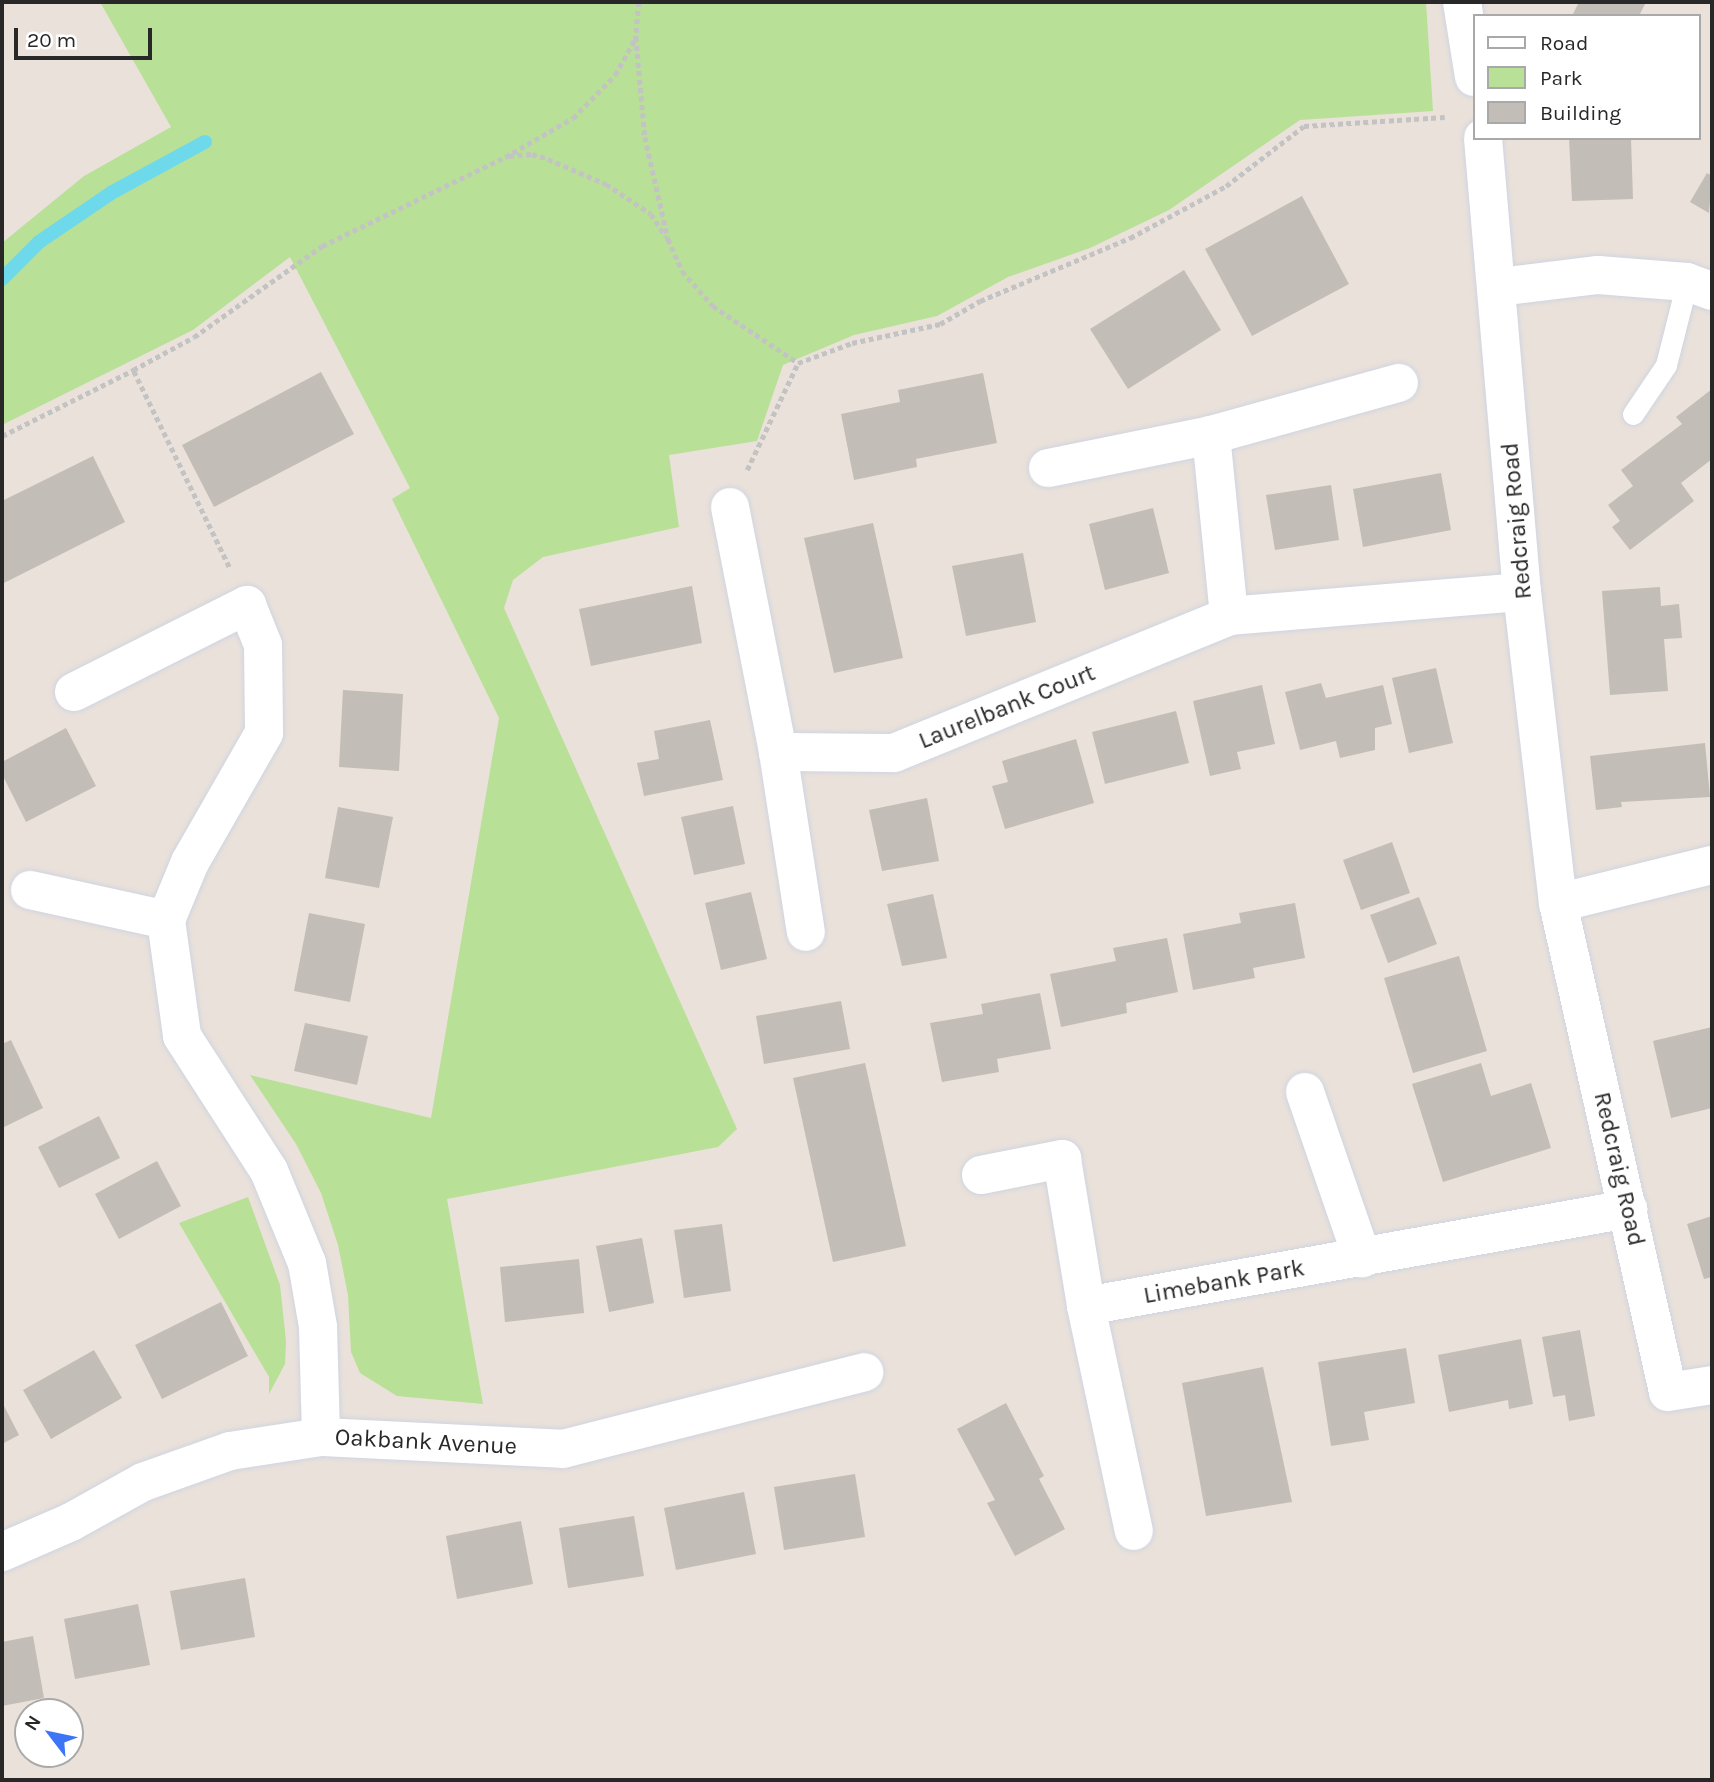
<!DOCTYPE html>
<style>
body{margin:0}
#map{position:relative;width:1714px;height:1782px;overflow:hidden;background:#eae1da;font-family:Karla,sans-serif}
div>[style]{position:absolute}
[style*='--x']{left:calc(var(--x)*1px);top:calc(var(--y)*1px);width:calc(var(--w)*1px);rotate:calc(var(--a)*1deg)}
.green>*{inset:0;background:#b9e097}
.stream>*{height:14px;margin:-7px;padding:0 7px;transform-origin:7px;border-radius:7px;background:#6ed9eb}
.building>*{inset:0;background:#c2bdb6}
.path>*{height:4.5px;margin-top:-2.25px;transform-origin:0;background:repeating-linear-gradient(90deg,#c3c3c3 0 5px,transparent 0 8.5px)}
.roads{filter:drop-shadow(0 0 2px #cfd5e1) drop-shadow(0 0 2px #cfd5e1)}
.service>*{height:21px;margin:-10.5px;padding:0 10.5px;transform-origin:10.5px;border-radius:10.5px;background:#fff}
.minor>*{height:38px;margin:-19px;padding:0 19px;transform-origin:19px;border-radius:19px;background:#fff}
span{translate:-50% -50%;white-space:nowrap;text-align:center;line-height:1.15;-webkit-text-stroke:7px #fff;paint-order:stroke}
.street-label{font-size:24px;color:#282828}
.frame{position:absolute;inset:0;border:4px solid #282828;pointer-events:none}
.legend{position:absolute;left:1473px;top:14px;width:228px;height:126px;box-sizing:border-box;background:#fff;border:2px solid #a9a9a9;margin:0;padding:9px 12px;list-style:none;font-size:21px;color:#282828}
.legend li{display:flex;align-items:center;gap:14px;height:35px}
.legend b{width:35px;border:2px solid #a9a9a9}
.north{position:absolute;left:14px;top:1698px;width:70px;height:70px;box-sizing:border-box;background:#fff;border:2px solid #a9a9a9;border-radius:50%;rotate:302deg;font-size:19px;font-weight:700;line-height:28px;text-align:center;color:#282828}
.north::after{content:'';display:block;margin:auto;width:24px;height:32px;background:#3c75f6;clip-path:polygon(50% 0,100% 100%,50% 72%,0 100%)}
.scale{position:absolute;left:14px;top:28px;width:138px;height:32px;box-sizing:border-box;border:4px solid #282828;border-top:0;padding-left:9px;font-size:21px;line-height:24px;white-space:nowrap;color:#282828;-webkit-text-stroke:5px #fff;paint-order:stroke}
</style>
<div id="map">
<div class="green">
<div style="clip-path:polygon(100px 2px,1426px 2px,1433px 111px,1300px 120px,1169px 210px,1090px 248px,1008px 277px,937px 316px,854px 335px,783px 365px,757px 441px,669px 455px,679px 527px,543px 557px,513px 580px,504px 608px,737px 1129px,718px 1147px,447px 1199px,483px 1404px,397px 1396px,360px 1373px,351px 1352px,348px 1295px,338px 1245px,321px 1193px,296px 1144px,250px 1075px,431px 1118px,499px 718px,392px 499px,410px 488px,290px 257px,193px 330px,2px 425px,2px 243px,84px 176px,171px 127px)"></div>
<div style="clip-path:polygon(248px 1197px,280px 1285px,286px 1341px,285px 1364px,269px 1394px,269px 1377px,179px 1223px)"></div>
</div>
<div class="stream">
<div style="--x:2;--y:279;--w:52;--a:-45"></div>
<div style="--x:39;--y:242;--w:87;--a:-34.2"></div>
<div style="--x:111;--y:193;--w:107;--a:-28.5"></div>
</div>
<div class="building">
<div style="clip-path:polygon(1579px 2px,1646px 2px,1639px 16px,1572px 16px)"></div>
<div style="clip-path:polygon(1569px 138px,1631px 138px,1633px 199px,1572px 201px)"></div>
<div style="clip-path:polygon(1707px 173px,1712px 176px,1709px 213px,1690px 202px)"></div>
<div style="clip-path:polygon(1302px 196px,1349px 284px,1252px 336px,1205px 249px)"></div>
<div style="clip-path:polygon(1184px 270px,1221px 330px,1128px 389px,1090px 329px)"></div>
<div style="clip-path:polygon(321px 372px,354px 434px,214px 507px,182px 445px)"></div>
<div style="clip-path:polygon(983px 373px,997px 443px,916px 459px,917px 467px,854px 480px,841px 414px,900px 402px,898px 390px)"></div>
<div style="clip-path:polygon(1712px 389px,1712px 459px,1681px 483px,1694px 501px,1630px 550px,1612px 527px,1620px 521px,1608px 505px,1633px 486px,1621px 470px,1682px 424px,1676px 417px)"></div>
<div style="clip-path:polygon(93px 456px,125px 522px,2px 584px,2px 501px)"></div>
<div style="clip-path:polygon(1441px 473px,1451px 530px,1363px 547px,1353px 489px)"></div>
<div style="clip-path:polygon(1331px 485px,1339px 540px,1275px 550px,1266px 495px)"></div>
<div style="clip-path:polygon(1153px 508px,1169px 573px,1105px 590px,1089px 524px)"></div>
<div style="clip-path:polygon(873px 523px,903px 658px,834px 673px,804px 538px)"></div>
<div style="clip-path:polygon(1023px 553px,1036px 622px,966px 636px,952px 566px)"></div>
<div style="clip-path:polygon(692px 586px,702px 643px,591px 666px,579px 609px)"></div>
<div style="clip-path:polygon(1660px 587px,1661px 606px,1679px 604px,1682px 638px,1664px 639px,1668px 691px,1610px 695px,1602px 591px)"></div>
<div style="clip-path:polygon(1436px 668px,1453px 743px,1409px 753px,1392px 678px)"></div>
<div style="clip-path:polygon(1321px 683px,1326px 698px,1383px 685px,1392px 724px,1375px 728px,1375px 750px,1340px 758px,1336px 741px,1300px 750px,1285px 692px)"></div>
<div style="clip-path:polygon(1262px 685px,1275px 744px,1237px 752px,1241px 769px,1210px 776px,1193px 701px)"></div>
<div style="clip-path:polygon(343px 690px,403px 694px,399px 771px,339px 767px)"></div>
<div style="clip-path:polygon(1176px 711px,1189px 763px,1105px 784px,1092px 732px)"></div>
<div style="clip-path:polygon(710px 720px,723px 780px,644px 796px,637px 763px,659px 759px,654px 731px)"></div>
<div style="clip-path:polygon(66px 728px,96px 786px,26px 822px,2px 774px,2px 762px)"></div>
<div style="clip-path:polygon(1076px 739px,1094px 803px,1005px 829px,992px 786px,1008px 782px,1002px 761px)"></div>
<div style="clip-path:polygon(1705px 743px,1710px 797px,1621px 802px,1622px 807px,1596px 810px,1590px 756px)"></div>
<div style="clip-path:polygon(927px 798px,939px 861px,882px 871px,869px 810px)"></div>
<div style="clip-path:polygon(733px 806px,745px 864px,694px 875px,681px 817px)"></div>
<div style="clip-path:polygon(338px 807px,393px 817px,379px 888px,325px 878px)"></div>
<div style="clip-path:polygon(1392px 842px,1410px 893px,1361px 910px,1343px 860px)"></div>
<div style="clip-path:polygon(751px 892px,767px 959px,721px 970px,705px 903px)"></div>
<div style="clip-path:polygon(933px 894px,947px 958px,902px 966px,887px 904px)"></div>
<div style="clip-path:polygon(1419px 897px,1437px 944px,1388px 963px,1370px 915px)"></div>
<div style="clip-path:polygon(1295px 903px,1305px 958px,1253px 968px,1255px 978px,1193px 990px,1183px 934px,1241px 923px,1239px 913px)"></div>
<div style="clip-path:polygon(309px 913px,365px 924px,350px 1002px,294px 991px)"></div>
<div style="clip-path:polygon(1167px 938px,1178px 992px,1126px 1003px,1127px 1013px,1061px 1027px,1050px 974px,1116px 961px,1113px 948px)"></div>
<div style="clip-path:polygon(1459px 956px,1487px 1051px,1413px 1073px,1384px 978px)"></div>
<div style="clip-path:polygon(1040px 993px,1051px 1049px,997px 1059px,999px 1072px,942px 1082px,930px 1023px,983px 1014px,981px 1004px)"></div>
<div style="clip-path:polygon(841px 1001px,850px 1049px,764px 1064px,756px 1016px)"></div>
<div style="clip-path:polygon(305px 1023px,368px 1036px,357px 1085px,294px 1071px)"></div>
<div style="clip-path:polygon(1712px 1027px,1712px 1108px,1671px 1118px,1653px 1041px)"></div>
<div style="clip-path:polygon(11px 1040px,43px 1108px,2px 1128px,2px 1044px)"></div>
<div style="clip-path:polygon(865px 1063px,906px 1246px,833px 1262px,793px 1078px)"></div>
<div style="clip-path:polygon(1481px 1063px,1491px 1096px,1531px 1083px,1551px 1148px,1443px 1182px,1412px 1084px)"></div>
<div style="clip-path:polygon(99px 1116px,120px 1158px,59px 1188px,38px 1147px)"></div>
<div style="clip-path:polygon(157px 1161px,181px 1206px,119px 1239px,95px 1194px)"></div>
<div style="clip-path:polygon(1712px 1216px,1712px 1277px,1704px 1279px,1687px 1224px)"></div>
<div style="clip-path:polygon(722px 1224px,731px 1291px,684px 1298px,674px 1230px)"></div>
<div style="clip-path:polygon(642px 1238px,654px 1303px,609px 1312px,596px 1246px)"></div>
<div style="clip-path:polygon(579px 1259px,584px 1313px,505px 1322px,500px 1267px)"></div>
<div style="clip-path:polygon(221px 1302px,248px 1356px,162px 1399px,135px 1345px)"></div>
<div style="clip-path:polygon(1580px 1330px,1595px 1416px,1569px 1421px,1565px 1395px,1553px 1397px,1542px 1337px)"></div>
<div style="clip-path:polygon(1521px 1339px,1533px 1404px,1509px 1409px,1508px 1400px,1449px 1412px,1438px 1355px)"></div>
<div style="clip-path:polygon(1406px 1348px,1415px 1403px,1364px 1412px,1369px 1440px,1331px 1446px,1318px 1362px)"></div>
<div style="clip-path:polygon(94px 1350px,122px 1398px,51px 1439px,23px 1390px)"></div>
<div style="clip-path:polygon(1263px 1367px,1292px 1502px,1206px 1516px,1182px 1383px)"></div>
<div style="clip-path:polygon(2px 1402px,19px 1435px,2px 1444px)"></div>
<div style="clip-path:polygon(1006px 1403px,1044px 1476px,1039px 1479px,1065px 1529px,1015px 1556px,987px 1503px,995px 1500px,957px 1429px)"></div>
<div style="clip-path:polygon(855px 1474px,865px 1537px,784px 1550px,774px 1487px)"></div>
<div style="clip-path:polygon(744px 1492px,756px 1554px,676px 1570px,664px 1508px)"></div>
<div style="clip-path:polygon(634px 1516px,644px 1576px,568px 1588px,559px 1528px)"></div>
<div style="clip-path:polygon(521px 1521px,533px 1584px,457px 1599px,446px 1536px)"></div>
<div style="clip-path:polygon(245px 1578px,255px 1637px,181px 1650px,170px 1591px)"></div>
<div style="clip-path:polygon(138px 1604px,150px 1665px,75px 1679px,64px 1619px)"></div>
<div style="clip-path:polygon(33px 1636px,44px 1698px,2px 1706px,2px 1642px)"></div>
</div>
<div class="path">
<div style="--x:639;--y:2;--w:35;--a:95"></div>
<div style="--x:636;--y:37;--w:100;--a:84.9"></div>
<div style="--x:645;--y:137;--w:105;--a:77.3"></div>
<div style="--x:668;--y:239;--w:35;--a:66"></div>
<div style="--x:682;--y:271;--w:47;--a:48.5"></div>
<div style="--x:713;--y:306;--w:102;--a:33.8"></div>
<div style="--x:509;--y:156;--w:23;--a:-5"></div>
<div style="--x:532;--y:154;--w:17;--a:17"></div>
<div style="--x:548;--y:159;--w:63;--a:23.3"></div>
<div style="--x:606;--y:184;--w:54;--a:33.7"></div>
<div style="--x:651;--y:214;--w:27;--a:56"></div>
<div style="--x:2;--y:436;--w:147;--a:-26.7"></div>
<div style="--x:747;--y:470;--w:119;--a:-64.5"></div>
<div style="--x:798;--y:363;--w:58;--a:-20.3"></div>
<div style="--x:852;--y:343;--w:90;--a:-12.2"></div>
<div style="--x:940;--y:324;--w:46;--a:-29.9"></div>
<div style="--x:980;--y:301;--w:163;--a:-22.8"></div>
<div style="--x:1130;--y:238;--w:109;--a:-28.4"></div>
<div style="--x:1226;--y:186;--w:98;--a:-37.6"></div>
<div style="--x:1304;--y:126;--w:141;--a:-3.7"></div>
<div style="--x:229;--y:567;--w:219;--a:-116"></div>
<div style="--x:133;--y:370;--w:69;--a:-28.4"></div>
<div style="--x:194;--y:337;--w:157;--a:-35.4"></div>
<div style="--x:322;--y:246;--w:203;--a:-25.9"></div>
<div style="--x:505;--y:157;--w:78;--a:-29.8"></div>
<div style="--x:573;--y:118;--w:60;--a:-45.7"></div>
<div style="--x:615;--y:75;--w:43;--a:-61.1"></div>
</div>
<div class="roads">
<div class="service">
<div style="--x:1633;--y:414;--w:59;--a:-56"></div>
<div style="--x:1666;--y:365;--w:86;--a:-75.8"></div>
</div>
<div class="minor">
<div style="--x:1462;--y:2;--w:76;--a:80.9"></div>
<div style="--x:1483;--y:138;--w:456;--a:85.1"></div>
<div style="--x:1522;--y:592;--w:313;--a:83.4"></div>
<div style="--x:1558;--y:903;--w:501;--a:77.32"></div>
<div style="--x:1668;--y:1392;--w:45;--a:-9"></div>
<div style="--x:1499;--y:287;--w:100;--a:-6.9"></div>
<div style="--x:1598;--y:275;--w:89;--a:4.5"></div>
<div style="--x:1687;--y:282;--w:27;--a:20"></div>
<div style="--x:1211;--y:435;--w:182;--a:84.3"></div>
<div style="--x:1048;--y:468;--w:166;--a:-11.4"></div>
<div style="--x:1211;--y:435;--w:195;--a:-15.5"></div>
<div style="--x:730;--y:507;--w:250;--a:78.9"></div>
<div style="--x:778;--y:752;--w:182;--a:81.2"></div>
<div style="--x:74;--y:692;--w:194;--a:-26.7"></div>
<div style="--x:247;--y:605;--w:43;--a:68.2"></div>
<div style="--x:263;--y:645;--w:88;--a:89.3"></div>
<div style="--x:264;--y:733;--w:149;--a:119.8"></div>
<div style="--x:190;--y:862;--w:63;--a:112.5"></div>
<div style="--x:166;--y:920;--w:117;--a:82.1"></div>
<div style="--x:182;--y:1036;--w:161;--a:57.2"></div>
<div style="--x:269;--y:1171;--w:100;--a:67.6"></div>
<div style="--x:307;--y:1263;--w:65;--a:80.2"></div>
<div style="--x:318;--y:1327;--w:110;--a:88.4"></div>
<div style="--x:778;--y:752;--w:116;--a:0.5"></div>
<div style="--x:894;--y:753;--w:362;--a:-22.2"></div>
<div style="--x:1229;--y:616;--w:294;--a:-4.7"></div>
<div style="--x:30;--y:890;--w:139;--a:12.4"></div>
<div style="--x:1558;--y:903;--w:159;--a:-13.9"></div>
<div style="--x:1305;--y:1092;--w:176;--a:71"></div>
<div style="--x:981;--y:1175;--w:83;--a:-11.2"></div>
<div style="--x:1062;--y:1159;--w:149;--a:80.7"></div>
<div style="--x:1086;--y:1306;--w:230;--a:78"></div>
<div style="--x:1086;--y:1306;--w:551;--a:-10.15"></div>
<div style="--x:2;--y:1552;--w:75;--a:-23.5"></div>
<div style="--x:71;--y:1522;--w:82;--a:-29.1"></div>
<div style="--x:143;--y:1482;--w:92;--a:-19.6"></div>
<div style="--x:230;--y:1451;--w:92;--a:-8.7"></div>
<div style="--x:321;--y:1437;--w:242;--a:2.8"></div>
<div style="--x:563;--y:1449;--w:311;--a:-14.3"></div>
</div>
</div>
<div class="street-label">
<span style="left:1517px;top:521px;rotate:-95deg">Redcraig Road</span>
<span style="left:1007px;top:707px;rotate:-22deg">Laurelbank Court</span>
<span style="left:1619px;top:1169px;rotate:77deg">Redcraig Road</span>
<span style="left:1224px;top:1282px;rotate:-10deg">Limebank Park</span>
<span style="left:426px;top:1442px;rotate:3deg">Oakbank Avenue</span>
</div>
<div class="frame"></div>
<ul class="legend">
<li><b style="height:9px;background:#fff"></b>Road</li>
<li><b style="height:19px;background:#b9e097"></b>Park</li>
<li><b style="height:19px;background:#c2bdb6"></b>Building</li>
</ul>
<div class="north">N</div>
<div class="scale">20 m</div>
</div>
